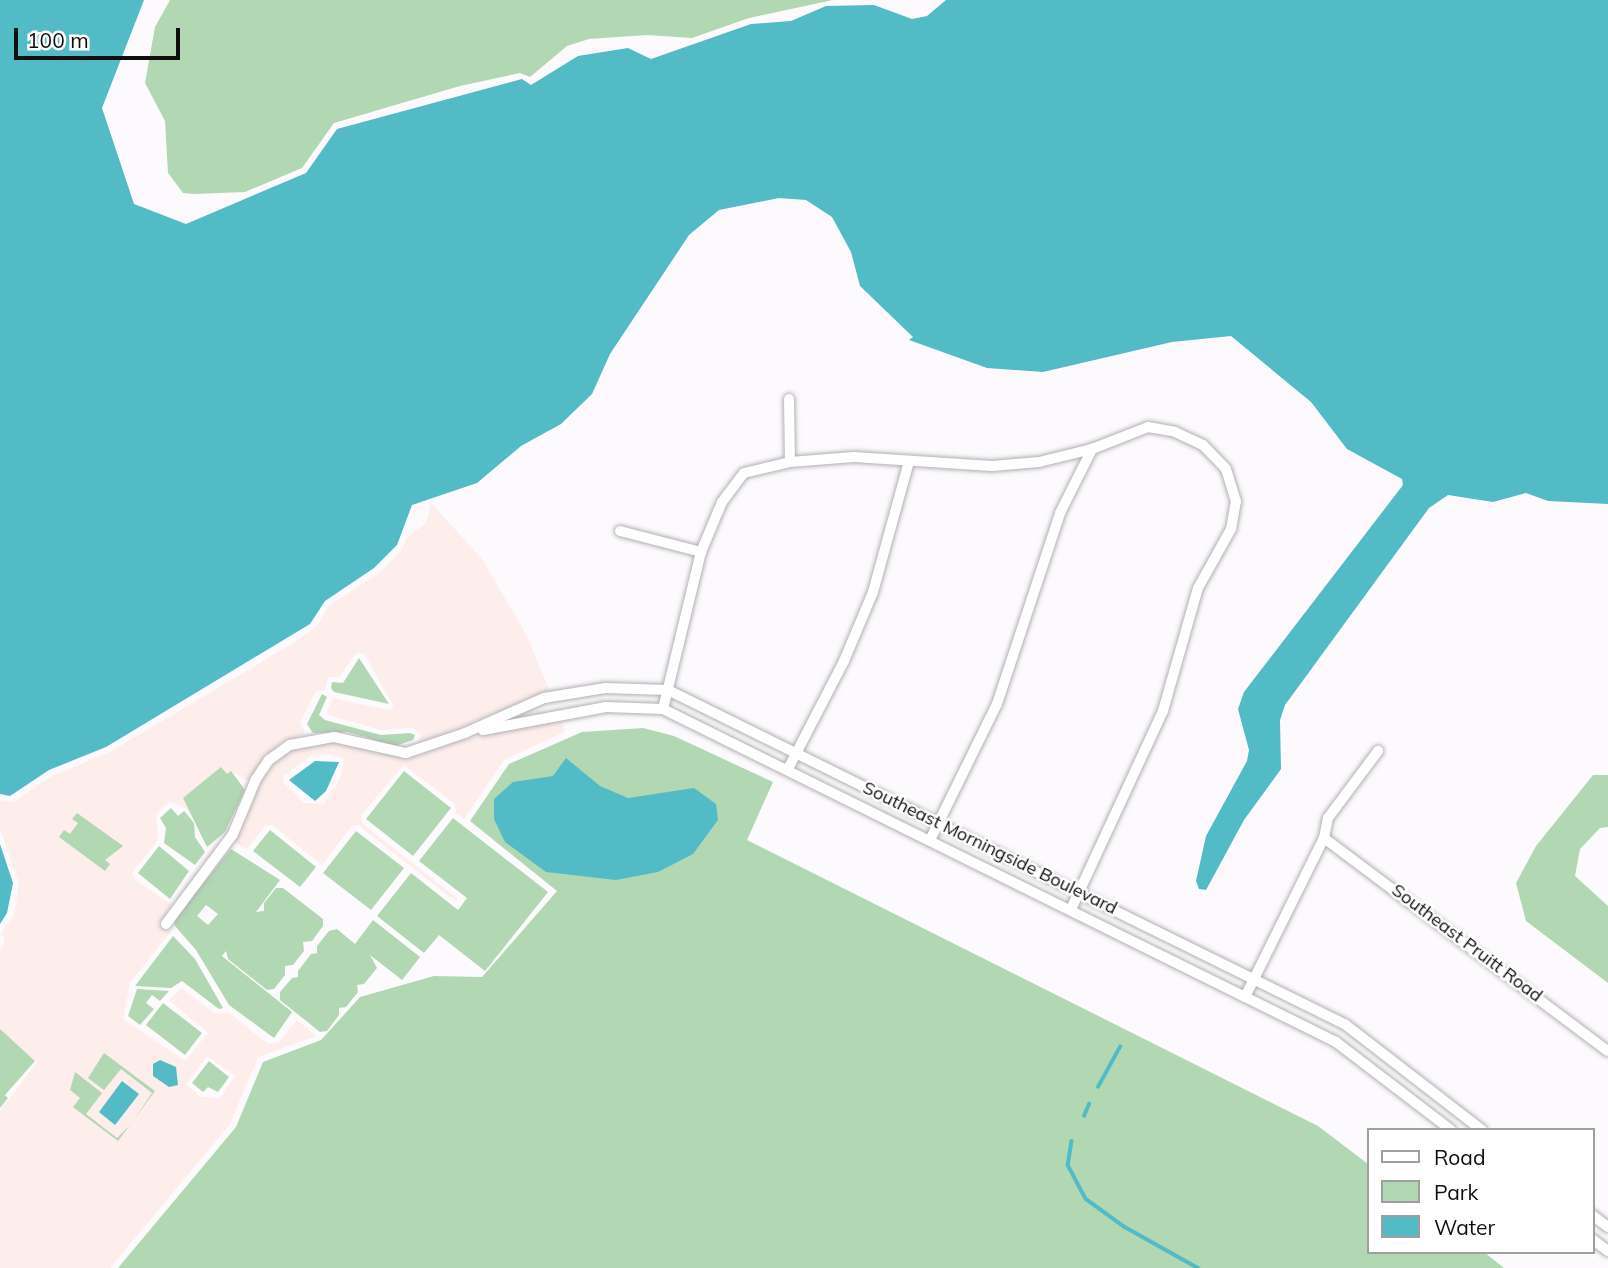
<!DOCTYPE html>
<style>
body{margin:0}
#map{position:relative;width:1608px;height:1268px;overflow:hidden;background:#fcfafd;font-family:Mulish,sans-serif}
div>[style]{position:absolute}
[style*='--x']{left:calc(var(--x)*1px);top:calc(var(--y)*1px);width:calc(var(--w)*1px);rotate:calc(var(--a)*1deg)}
.commercial>*{inset:0;background:#fdedeb}
.green>*{inset:0;background:#b2d7b3}
.water>*{inset:0;background:#52bbc5}
.stream>*{height:3.5px;margin:-1.75px;padding:0 1.75px;transform-origin:1.75px;border-radius:1.75px;background:#52bbc5}
.roads{filter:drop-shadow(0 0 2px #b3b0b4) drop-shadow(0 0 2px #b3b0b4)}
.street>*{height:10px;margin:-5px;padding:0 5px;transform-origin:5px;border-radius:5px;background:#fff}
span{translate:-50% -50%;white-space:nowrap;text-align:center;line-height:1.15;-webkit-text-stroke:5px #fff;paint-order:stroke}
.street-label{font-size:18px;color:#0f0f10}
.legend{position:absolute;left:1367px;top:1128px;width:228px;height:126px;box-sizing:border-box;background:#fff;border:2px solid #9f9f9f;margin:0;padding:9px 12px;list-style:none;font-size:21px;color:#0f0f10}
.legend li{display:flex;align-items:center;gap:14px;height:35px}
.legend b{width:35px;border:2px solid #9f9f9f}
.scale{position:absolute;left:14px;top:28px;width:166px;height:32px;box-sizing:border-box;border:4px solid #0f0f10;border-top:0;padding-left:9px;font-size:21px;line-height:24px;white-space:nowrap;color:#0f0f10;-webkit-text-stroke:5px #fff;paint-order:stroke}
</style>
<div id="map">
<div class="commercial">
<div style="clip-path:polygon(evenodd,431px 503px,482px 559px,526px 634px,550px 691px,419px 743px,421px 733px,411px 728px,381px 730px,326px 714px,333px 698px,388px 710px,394px 707px,365px 655px,357px 652px,339px 677px,328px 677px,325px 690px,316px 691px,300px 722px,305px 734px,286px 740px,265px 755px,248px 781px,232px 772px,191px 810px,170px 802px,156px 813px,158px 840px,132px 873px,135px 880px,171px 904px,158px 925px,171px 931px,130px 983px,123px 1019px,185px 1061px,208px 1033px,169px 1000px,181px 988px,216px 1014px,228px 1012px,268px 1044px,278px 1043px,297px 1020px,316px 1036px,258px 1057px,230px 1124px,110px 1268px,0 1268px,0 1111px,37px 1062px,0 1030px,0 951px,5px 941px,1px 933px,14px 915px,19px 884px,0 828px,0 800px,14px 802px,52px 776px,110px 752px,295px 642px,316px 627px,329px 606px,379px 573px,402px 550px,407px 538px,426px 523px,431px 503px,207px 1056px,235px 1076px,220px 1098px,201px 1097px,186px 1085px,207px 1056px)"></div>
<div style="clip-path:polygon(evenodd,563px 720px,564px 732px,504px 760px,464px 819px,456px 813px,455px 804px,404px 765px,361px 815px,363px 824px,458px 899px,456px 902px,358px 825px,351px 827px,322px 865px,272px 825px,265px 826px,247px 849px,235px 843px,261px 783px,274px 764px,293px 750px,334px 743px,408px 759px,467px 739px,563px 720px,328px 754px,344px 759px,340px 779px,324px 804px,304px 803px,284px 783px,283px 776px,312px 755px,328px 754px)"></div>
</div>
<div class="green">
<div style="clip-path:polygon(170px 0,833px 0,749px 18px,692px 38px,647px 35px,589px 39px,567px 46px,530px 77px,520px 73px,460px 86px,334px 123px,302px 168px,245px 192px,194px 194px,183px 193px,168px 173px,165px 121px,145px 83px,155px 27px)"></div>
<div style="clip-path:polygon(359px 658px,389px 704px,334px 692px,331px 688px,332px 682px,343px 683px)"></div>
<div style="clip-path:polygon(322px 694px,327px 697px,319px 715px,325px 720px,381px 735px,410px 733px,415px 735px,413px 740px,395px 746px,348px 732px,313px 733px,307px 724px)"></div>
<div style="clip-path:polygon(643px 728px,674px 736px,773px 782px,747px 840px,1318px 1126px,1368px 1164px,1368px 1252px,1484px 1252px,1504px 1268px,118px 1268px,236px 1127px,263px 1062px,321px 1040px,360px 997px,434px 976px,482px 977px,557px 891px,470px 821px,509px 764px,582px 732px)"></div>
<div style="clip-path:polygon(221px 767px,227px 774px,231px 771px,245px 790px,225px 832px,207px 847px,183px 798px)"></div>
<div style="clip-path:polygon(404px 771px,451px 808px,413px 856px,366px 819px)"></div>
<div style="clip-path:polygon(1593px 775px,1608px 775px,1608px 827px,1600px 828px,1580px 849px,1575px 876px,1608px 906px,1608px 983px,1526px 921px,1516px 883px,1536px 846px)"></div>
<div style="clip-path:polygon(171px 808px,178px 816px,184px 811px,194px 823px,195px 837px,205px 852px,195px 865px,164px 843px,166px 828px,160px 818px)"></div>
<div style="clip-path:polygon(77px 813px,123px 846px,105px 860px,110px 864px,105px 871px,59px 837px,64px 830px,70px 834px,78px 823px,72px 819px)"></div>
<div style="clip-path:polygon(453px 818px,548px 892px,485px 971px,439px 935px,424px 953px,377px 916px,411px 873px,458px 910px,467px 898px,419px 861px)"></div>
<div style="clip-path:polygon(270px 830px,316px 867px,300px 887px,253px 851px)"></div>
<div style="clip-path:polygon(356px 831px,404px 868px,371px 910px,323px 873px)"></div>
<div style="clip-path:polygon(159px 846px,189px 871px,170px 899px,138px 873px)"></div>
<div style="clip-path:polygon(evenodd,231px 849px,280px 880px,256px 912px,264px 911px,264px 903px,276px 888px,283px 888px,323px 919px,323px 926px,312px 941px,303px 942px,304px 951px,293px 965px,285px 966px,285px 975px,274px 989px,267px 990px,228px 959px,226px 951px,222px 956px,292px 1012px,274px 1038px,229px 1005px,196px 950px,175px 926px,174px 920px,231px 849px,206px 905px,218px 914px,208px 925px,197px 916px,206px 905px)"></div>
<div style="clip-path:polygon(373px 920px,420px 957px,402px 980px,370px 955px,377px 968px,364px 984px,357px 985px,358px 992px,346px 1007px,339px 1008px,339px 1015px,327px 1031px,320px 1032px,280px 1000px,280px 992px,292px 978px,298px 977px,298px 971px,311px 954px,317px 953px,317px 946px,329px 931px,337px 929px,355px 944px)"></div>
<div style="clip-path:polygon(173px 936px,195px 959px,223px 1008px,219px 1009px,182px 981px,171px 988px,135px 986px)"></div>
<div style="clip-path:polygon(137px 989px,169px 991px,160px 1001px,152px 995px,146px 1003px,154px 1009px,140px 1025px,128px 1016px)"></div>
<div style="clip-path:polygon(163px 1003px,202px 1033px,185px 1055px,146px 1025px)"></div>
<div style="clip-path:polygon(0 1029px,35px 1061px,5px 1095px,8px 1098px,0 1108px)"></div>
<div style="clip-path:polygon(104px 1053px,155px 1091px,133px 1121px,152px 1093px,121px 1069px,104px 1090px,88px 1078px)"></div>
<div style="clip-path:polygon(209px 1061px,229px 1077px,218px 1092px,208px 1087px,203px 1092px,192px 1083px)"></div>
<div style="clip-path:polygon(75px 1072px,102px 1093px,86px 1114px,117px 1138px,130px 1125px,118px 1141px,73px 1107px,80px 1098px,70px 1090px)"></div>
</div>
<div class="water">
<div style="clip-path:polygon(0 0,144px 0,102px 108px,134px 204px,186px 224px,306px 173px,337px 129px,522px 79px,531px 85px,578px 56px,628px 48px,651px 59px,751px 24px,791px 21px,826px 6px,874px 5px,912px 19px,927px 16px,946px 0,1608px 0,1608px 504px,1548px 501px,1526px 493px,1493px 502px,1448px 495px,1429px 508px,1285px 705px,1280px 720px,1281px 769px,1244px 820px,1206px 890px,1199px 889px,1196px 881px,1206px 836px,1247px 761px,1249px 750px,1238px 709px,1244px 692px,1403px 485px,1402px 479px,1347px 449px,1311px 402px,1231px 336px,1172px 342px,1043px 372px,987px 368px,909px 340px,913px 337px,860px 286px,851px 252px,832px 217px,806px 200px,779px 198px,719px 210px,689px 235px,610px 354px,592px 394px,561px 424px,521px 446px,477px 483px,412px 505px,397px 545px,374px 568px,325px 601px,310px 624px,106px 747px,49px 770px,10px 796px,0 794px)"></div>
<div style="clip-path:polygon(566px 758px,600px 786px,628px 798px,694px 788px,716px 804px,718px 820px,693px 854px,658px 872px,616px 880px,546px 872px,505px 842px,494px 819px,494px 799px,513px 782px,553px 776px)"></div>
<div style="clip-path:polygon(315px 761px,339px 762px,326px 791px,315px 801px,289px 780px)"></div>
<div style="clip-path:polygon(0 844px,13px 883px,7px 913px,0 924px)"></div>
<div style="clip-path:polygon(160px 1060px,176px 1067px,178px 1085px,169px 1087px,153px 1076px,153px 1064px)"></div>
<div style="clip-path:polygon(122px 1081px,139px 1094px,115px 1125px,99px 1112px)"></div>
</div>
<div class="stream">
<div style="--x:1098;--y:1087;--w:46;--a:-61.2"></div>
<div style="--x:1084;--y:1116;--w:13;--a:-67"></div>
<div style="--x:1072;--y:1141;--w:24;--a:99"></div>
<div style="--x:1068;--y:1165;--w:38;--a:62"></div>
<div style="--x:1086;--y:1199;--w:48;--a:35.7"></div>
<div style="--x:1125;--y:1227;--w:84;--a:29.3"></div>
</div>
<div class="roads">
<div class="street">
<div style="--x:789;--y:399;--w:63;--a:89.1"></div>
<div style="--x:620;--y:531;--w:84;--a:14.5"></div>
<div style="--x:663;--y:709;--w:162;--a:-76.4"></div>
<div style="--x:701;--y:552;--w:54;--a:-67.2"></div>
<div style="--x:722;--y:502;--w:36;--a:-53"></div>
<div style="--x:744;--y:473;--w:47;--a:-13.4"></div>
<div style="--x:790;--y:462;--w:64;--a:-4.5"></div>
<div style="--x:854;--y:457;--w:138;--a:3.7"></div>
<div style="--x:992;--y:466;--w:47;--a:-4.9"></div>
<div style="--x:1039;--y:462;--w:55;--a:-13.8"></div>
<div style="--x:1092;--y:449;--w:60;--a:-21.4"></div>
<div style="--x:1148;--y:427;--w:27;--a:10"></div>
<div style="--x:1175;--y:432;--w:31;--a:25"></div>
<div style="--x:1203;--y:445;--w:33;--a:46"></div>
<div style="--x:1226;--y:469;--w:34;--a:73"></div>
<div style="--x:1236;--y:501;--w:28;--a:100"></div>
<div style="--x:1231;--y:529;--w:68;--a:119.2"></div>
<div style="--x:1198;--y:588;--w:128;--a:105.9"></div>
<div style="--x:1163;--y:711;--w:218;--a:114.9"></div>
<div style="--x:483;--y:730;--w:125;--a:-10.6"></div>
<div style="--x:606;--y:707;--w:57;--a:2"></div>
<div style="--x:663;--y:709;--w:751;--a:26.33"></div>
<div style="--x:1336;--y:1042;--w:145;--a:37.4"></div>
<div style="--x:788;--y:769;--w:122;--a:-62.6"></div>
<div style="--x:844;--y:661;--w:75;--a:-67.2"></div>
<div style="--x:873;--y:592;--w:136;--a:-74.6"></div>
<div style="--x:1324;--y:838;--w:355;--a:36.9"></div>
<div style="--x:930;--y:840;--w:152;--a:-63.8"></div>
<div style="--x:997;--y:704;--w:201;--a:-71.7"></div>
<div style="--x:1060;--y:513;--w:72;--a:-63.4"></div>
<div style="--x:166;--y:924;--w:112;--a:-53.3"></div>
<div style="--x:233;--y:834;--w:60;--a:-67.3"></div>
<div style="--x:256;--y:779;--w:23;--a:-56"></div>
<div style="--x:269;--y:760;--w:26;--a:-36"></div>
<div style="--x:290;--y:745;--w:45;--a:-10.3"></div>
<div style="--x:334;--y:737;--w:74;--a:12.5"></div>
<div style="--x:406;--y:753;--w:62;--a:-18.7"></div>
<div style="--x:465;--y:733;--w:86;--a:-23.9"></div>
<div style="--x:544;--y:698;--w:62;--a:-9.3"></div>
<div style="--x:605;--y:688;--w:63;--a:1.8"></div>
<div style="--x:668;--y:690;--w:756;--a:26.29"></div>
<div style="--x:1346;--y:1025;--w:172;--a:37.7"></div>
<div style="--x:1245;--y:997;--w:178;--a:-63.6"></div>
<div style="--x:1324;--y:838;--w:20;--a:-79"></div>
<div style="--x:1328;--y:818;--w:84;--a:-53.3"></div>
<div style="--x:1592;--y:1215;--w:20;--a:37"></div>
<div style="--x:1592;--y:1239;--w:20;--a:37"></div>
</div>
</div>
<div class="street-label">
<span style="left:990px;top:848px;rotate:26deg">Southeast Morningside Boulevard</span>
<span style="left:1467px;top:943px;rotate:37deg">Southeast Pruitt Road</span>
</div>
<ul class="legend">
<li><b style="height:9px;background:#fff"></b>Road</li>
<li><b style="height:19px;background:#b2d7b3"></b>Park</li>
<li><b style="height:19px;background:#52bbc5"></b>Water</li>
</ul>
<div class="scale">100 m</div>
</div>
